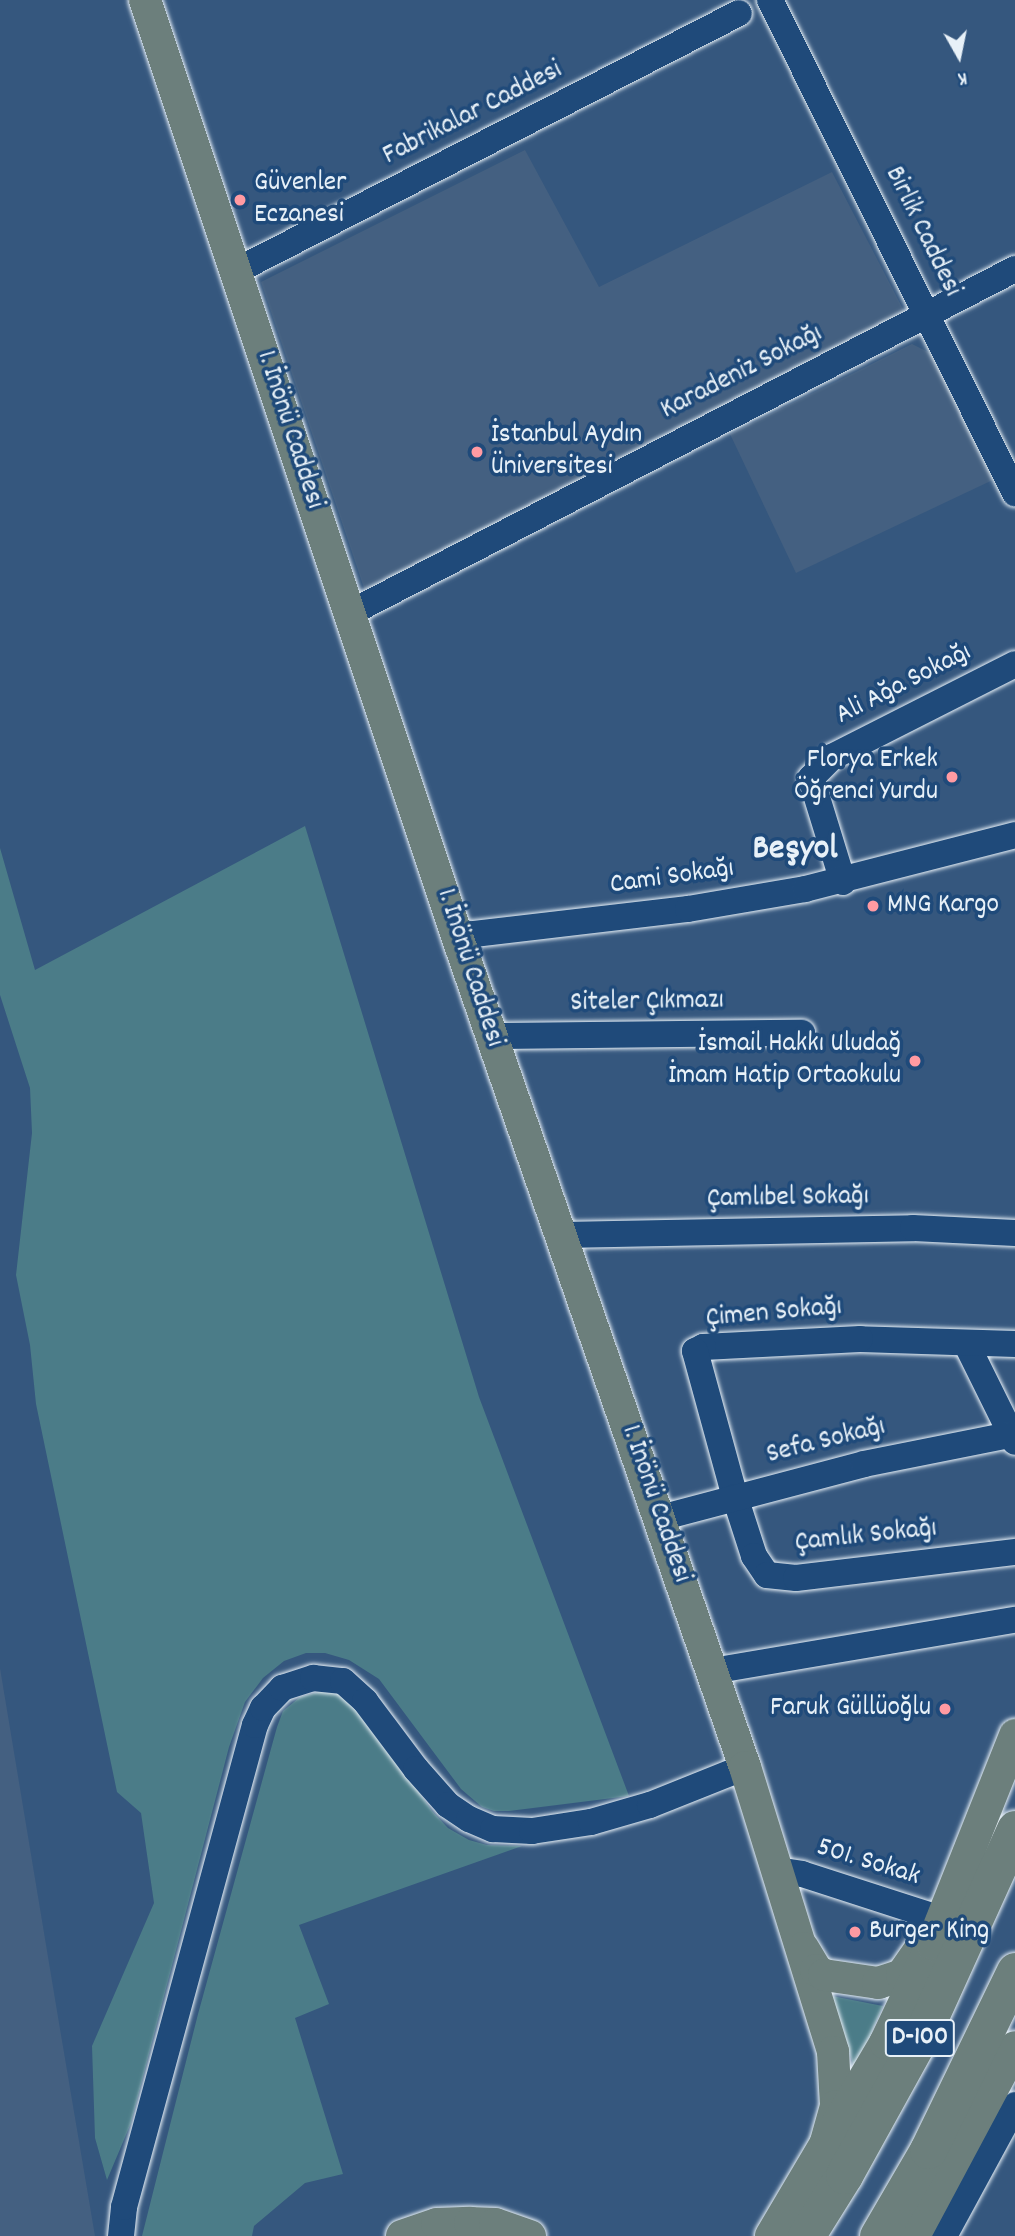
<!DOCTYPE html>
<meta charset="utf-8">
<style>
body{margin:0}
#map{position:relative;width:1015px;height:2236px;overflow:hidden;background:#35577e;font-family:Dekko,sans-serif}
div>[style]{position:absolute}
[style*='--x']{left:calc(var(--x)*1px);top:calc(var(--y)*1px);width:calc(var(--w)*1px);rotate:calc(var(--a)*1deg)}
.built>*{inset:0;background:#446081}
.green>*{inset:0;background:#4b7c88}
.roads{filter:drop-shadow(0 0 2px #e8f1f8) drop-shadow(0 0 2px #e8f1f8)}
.minor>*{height:26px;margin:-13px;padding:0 13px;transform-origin:13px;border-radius:13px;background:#1f4a7a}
.major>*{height:32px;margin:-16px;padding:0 16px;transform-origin:16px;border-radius:16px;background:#6c7f7c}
.highway>*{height:37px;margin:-18.5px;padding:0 18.5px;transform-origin:18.5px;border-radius:18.5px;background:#6c7f7c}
.dots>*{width:19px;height:19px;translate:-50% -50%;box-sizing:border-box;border:4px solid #1f4a7a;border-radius:50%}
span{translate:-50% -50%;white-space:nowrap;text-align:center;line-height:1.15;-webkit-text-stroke:7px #1f4a7a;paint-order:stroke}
.shield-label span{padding:2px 5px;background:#1f4a7a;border:2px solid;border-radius:5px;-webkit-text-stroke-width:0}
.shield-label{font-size:26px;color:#e8f1f8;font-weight:700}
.street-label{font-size:28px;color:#e8f1f8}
.poi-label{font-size:28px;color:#e8f1f8}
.left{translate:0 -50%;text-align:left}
.right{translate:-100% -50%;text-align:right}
.district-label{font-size:35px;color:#e8f1f8;font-weight:700}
.north{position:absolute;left:924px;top:21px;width:70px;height:70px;-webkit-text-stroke:5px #1f4a7a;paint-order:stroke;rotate:171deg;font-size:19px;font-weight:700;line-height:28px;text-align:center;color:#e8f1f8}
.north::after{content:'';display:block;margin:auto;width:24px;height:32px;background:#e8f1f8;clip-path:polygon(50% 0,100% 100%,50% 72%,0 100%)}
</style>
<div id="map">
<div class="built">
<div style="clip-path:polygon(525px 150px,599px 287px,832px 172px,905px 313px,365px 591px,261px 282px)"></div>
<div style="clip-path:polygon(912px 344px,940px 358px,997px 478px,796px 573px,730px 434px)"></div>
<div style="clip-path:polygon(0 1668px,59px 2023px,95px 2236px,0 2236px)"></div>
</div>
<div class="green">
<div style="clip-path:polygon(305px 826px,479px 1397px,629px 1796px,509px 1811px,494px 1811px,482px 1807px,461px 1789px,379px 1679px,349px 1660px,325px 1653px,306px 1653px,284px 1661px,263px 1678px,245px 1702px,229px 1747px,131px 2123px,107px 2180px,95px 2138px,92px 2046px,154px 1903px,141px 1813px,117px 1792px,36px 1404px,30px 1345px,16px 1275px,32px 1133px,30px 1088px,0 995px,0 848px,35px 970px)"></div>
<div style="clip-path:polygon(322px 1691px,339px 1694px,356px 1703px,432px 1811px,448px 1828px,469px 1840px,487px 1845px,522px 1846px,299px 1925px,329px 2004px,295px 2018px,343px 2174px,305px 2183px,254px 2226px,252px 2236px,142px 2236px,198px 2014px,277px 1727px,283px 1711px,300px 1697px)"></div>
<div style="clip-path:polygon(832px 1996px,883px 2006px,855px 2070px)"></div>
</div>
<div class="roads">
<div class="minor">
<div style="--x:770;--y:0;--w:551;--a:63.57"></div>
<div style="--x:236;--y:271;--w:565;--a:-27.15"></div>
<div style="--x:350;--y:613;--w:749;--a:-27.35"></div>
<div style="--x:843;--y:882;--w:109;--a:-107.1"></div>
<div style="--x:811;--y:778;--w:30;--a:-45"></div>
<div style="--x:832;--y:757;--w:205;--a:-26.9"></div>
<div style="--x:457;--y:936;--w:233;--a:-6.7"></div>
<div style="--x:688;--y:909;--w:119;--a:-9.7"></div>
<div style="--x:805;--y:889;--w:217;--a:-14.4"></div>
<div style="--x:491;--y:1036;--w:311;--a:-0.6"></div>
<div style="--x:562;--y:1235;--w:351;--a:-1.1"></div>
<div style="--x:913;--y:1228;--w:102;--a:2.8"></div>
<div style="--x:966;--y:1343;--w:110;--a:63.7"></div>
<div style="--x:1015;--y:1344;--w:155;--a:-178.2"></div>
<div style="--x:860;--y:1339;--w:157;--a:177.1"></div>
<div style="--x:703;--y:1347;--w:9;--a:153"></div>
<div style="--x:695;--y:1351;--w:151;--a:74.7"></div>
<div style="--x:735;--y:1497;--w:62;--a:72.1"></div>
<div style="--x:754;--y:1556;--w:23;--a:56"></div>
<div style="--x:767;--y:1575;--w:29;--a:6"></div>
<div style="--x:796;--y:1578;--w:221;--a:-6.8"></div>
<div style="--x:660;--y:1518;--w:211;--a:-14.8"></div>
<div style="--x:864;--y:1464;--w:148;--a:-11.3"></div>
<div style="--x:712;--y:1671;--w:307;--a:-9.6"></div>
<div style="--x:777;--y:1870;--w:25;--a:9"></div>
<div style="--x:802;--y:1874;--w:146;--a:17.9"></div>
<div style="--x:121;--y:2236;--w:29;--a:-84"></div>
<div style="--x:124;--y:2207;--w:499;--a:-74.8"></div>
<div style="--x:255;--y:1725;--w:19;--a:-65"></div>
<div style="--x:263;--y:1708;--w:28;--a:-46"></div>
<div style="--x:282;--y:1688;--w:33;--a:-18"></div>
<div style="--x:313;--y:1678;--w:30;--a:6"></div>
<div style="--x:343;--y:1681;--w:30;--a:42"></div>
<div style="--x:365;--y:1701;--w:85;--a:53.1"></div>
<div style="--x:416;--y:1769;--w:48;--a:48.4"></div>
<div style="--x:448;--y:1805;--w:25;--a:34"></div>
<div style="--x:469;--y:1819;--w:26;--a:23"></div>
<div style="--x:493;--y:1829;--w:39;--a:3"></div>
<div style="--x:532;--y:1831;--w:60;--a:-8.7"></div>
<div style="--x:591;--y:1822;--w:61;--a:-16.1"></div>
<div style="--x:650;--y:1805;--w:102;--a:-21.8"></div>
<div style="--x:944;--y:2236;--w:149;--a:-61.5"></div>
</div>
<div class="major">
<div style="--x:145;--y:0;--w:987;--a:71.57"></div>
<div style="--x:457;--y:936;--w:879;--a:70.89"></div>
<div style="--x:745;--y:1767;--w:298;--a:72.8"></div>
<div style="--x:833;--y:2052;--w:54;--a:86.8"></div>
<div style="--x:836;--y:2106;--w:45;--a:105.6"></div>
<div style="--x:803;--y:1948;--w:26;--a:59"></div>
<div style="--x:816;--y:1970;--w:9;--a:32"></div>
<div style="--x:824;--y:1975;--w:55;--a:8.4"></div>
<div style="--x:878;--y:1983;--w:25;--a:-18"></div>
<div style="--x:902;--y:1975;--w:29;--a:-55"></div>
<div style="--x:402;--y:2236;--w:37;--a:-19"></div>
<div style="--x:437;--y:2224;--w:33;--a:-2"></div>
<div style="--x:470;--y:2223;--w:25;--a:2"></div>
<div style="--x:495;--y:2224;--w:37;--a:19"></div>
<div style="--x:771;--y:2236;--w:224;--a:-59.4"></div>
<div style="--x:885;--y:2043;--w:110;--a:-64.6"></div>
<div style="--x:932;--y:1944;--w:225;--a:-68.3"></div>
<div style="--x:914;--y:2236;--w:214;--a:-61.9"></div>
</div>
<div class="highway">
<div style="--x:806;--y:2236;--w:72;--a:-58.1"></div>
<div style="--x:844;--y:2175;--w:163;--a:-61.1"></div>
<div style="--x:923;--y:2032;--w:223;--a:-65.6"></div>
<div style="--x:878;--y:2236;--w:99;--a:-59.8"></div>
<div style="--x:928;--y:2150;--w:199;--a:-64.1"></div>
</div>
</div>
<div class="dots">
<div style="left:240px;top:200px;background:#ff9aa2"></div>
<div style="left:477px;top:452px;background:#ff9aa2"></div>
<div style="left:952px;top:777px;background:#ff9aa2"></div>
<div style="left:873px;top:906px;background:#ff9aa2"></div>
<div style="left:915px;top:1061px;background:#ff9aa2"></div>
<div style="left:945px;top:1709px;background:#ff9aa2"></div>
<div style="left:855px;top:1932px;background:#ff9aa2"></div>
</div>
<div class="shield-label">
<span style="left:920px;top:2038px">D-100</span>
</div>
<div class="street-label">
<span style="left:473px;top:114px;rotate:-27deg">Fabrikalar Caddesi</span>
<span style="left:922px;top:232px;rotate:64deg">Birlik Caddesi</span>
<span style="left:742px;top:373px;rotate:-27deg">Karadeniz Sokağı</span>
<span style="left:289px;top:430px;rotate:72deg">1. İnönü Caddesi</span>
<span style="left:904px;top:685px;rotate:-27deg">Ali Ağa Sokağı</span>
<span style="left:672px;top:878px;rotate:-8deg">Cami Sokağı</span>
<span style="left:469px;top:968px;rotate:72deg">1. İnönü Caddesi</span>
<span style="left:647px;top:1003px;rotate:-1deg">Siteler Çıkmazı</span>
<span style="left:788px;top:1199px;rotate:-1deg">Çamlıbel Sokağı</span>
<span style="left:774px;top:1314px;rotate:-5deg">Çimen Sokağı</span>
<span style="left:826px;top:1442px;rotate:-14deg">Sefa Sokağı</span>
<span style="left:655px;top:1504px;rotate:71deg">1. İnönü Caddesi</span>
<span style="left:866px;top:1537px;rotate:-6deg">Çamlık Sokağı</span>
<span style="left:868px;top:1863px;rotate:17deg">501. Sokak</span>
</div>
<div class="poi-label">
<span class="left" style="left:254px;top:200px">Güvenler<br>Eczanesi</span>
<span class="left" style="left:491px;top:452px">İstanbul Aydın<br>Üniversitesi</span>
<span class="right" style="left:938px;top:777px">Florya Erkek<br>Öğrenci Yurdu</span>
<span class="left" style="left:887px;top:906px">MNG Kargo</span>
<span class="right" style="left:901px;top:1061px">İsmail Hakkı Uludağ<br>İmam Hatip Ortaokulu</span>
<span class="right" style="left:931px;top:1709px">Faruk Güllüoğlu</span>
<span class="left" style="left:869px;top:1932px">Burger King</span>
</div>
<div class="district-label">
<span style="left:795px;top:850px">Beşyol</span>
</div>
<div class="north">K</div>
</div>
